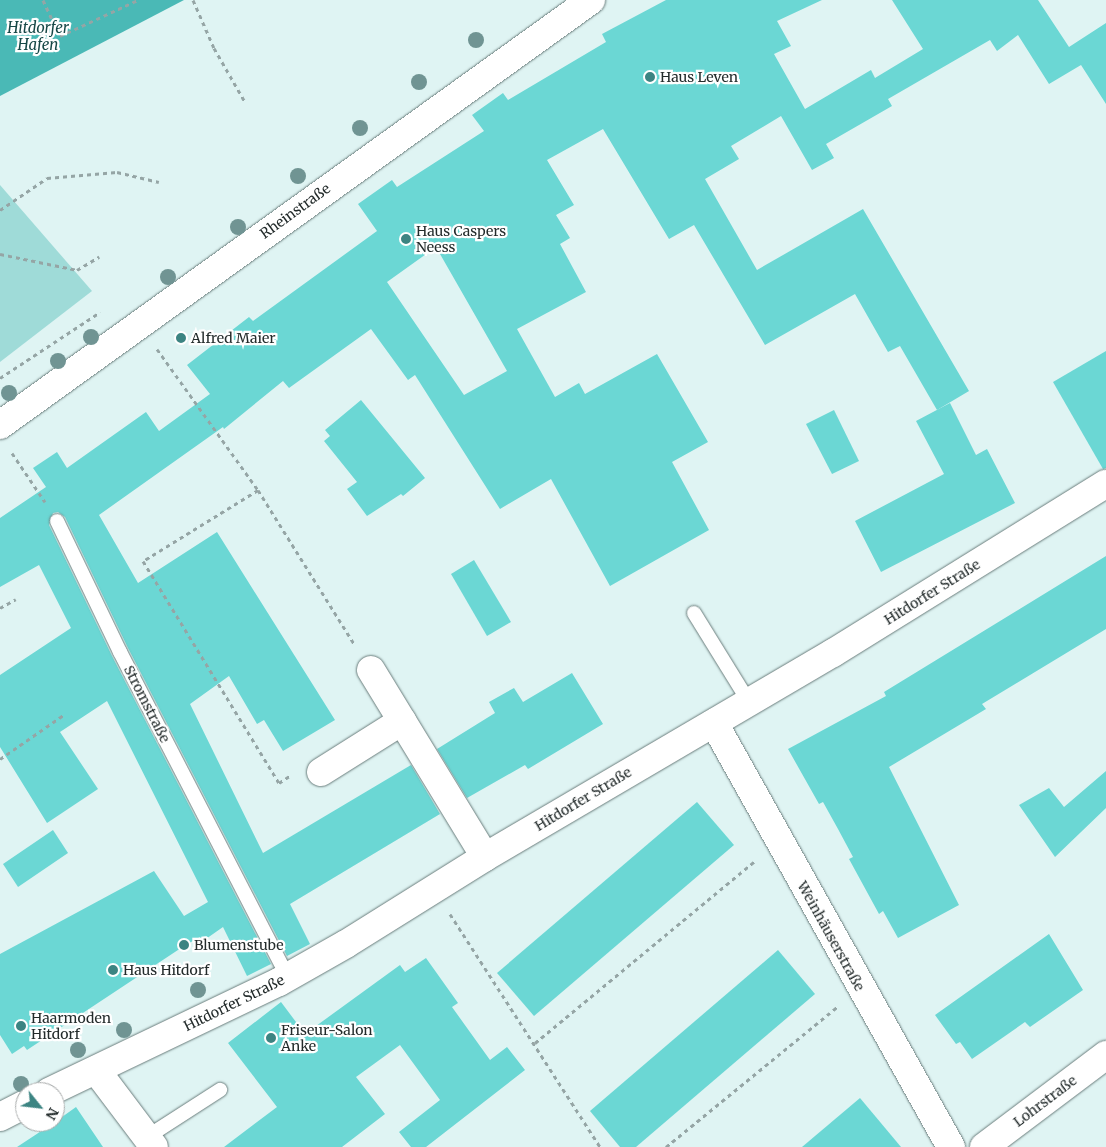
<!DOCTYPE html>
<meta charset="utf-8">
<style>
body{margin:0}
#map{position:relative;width:1106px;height:1147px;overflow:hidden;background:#dff4f3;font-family:Merriweather,serif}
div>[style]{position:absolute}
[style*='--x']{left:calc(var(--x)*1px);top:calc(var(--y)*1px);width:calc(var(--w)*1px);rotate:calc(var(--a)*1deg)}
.green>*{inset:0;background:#9fdbd8}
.water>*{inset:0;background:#4ab9b6}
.building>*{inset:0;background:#6bd7d4}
.path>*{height:3px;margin-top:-1.5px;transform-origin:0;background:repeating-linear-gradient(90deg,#95a5a5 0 4px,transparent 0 8px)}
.roads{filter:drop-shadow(0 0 1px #6a7d7c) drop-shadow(0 0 1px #6a7d7c)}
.service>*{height:14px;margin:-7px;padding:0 7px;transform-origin:7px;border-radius:7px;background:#fff}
.minor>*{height:28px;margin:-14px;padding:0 14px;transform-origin:14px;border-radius:14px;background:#fff}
.tertiary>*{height:28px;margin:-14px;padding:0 14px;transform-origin:14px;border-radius:14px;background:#fff}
.trees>*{width:16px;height:16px;margin:-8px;border-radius:50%;background:#709493}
.dots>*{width:14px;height:14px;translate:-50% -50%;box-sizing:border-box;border:2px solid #fff;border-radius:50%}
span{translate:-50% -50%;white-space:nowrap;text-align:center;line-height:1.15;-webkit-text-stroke:4.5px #fff;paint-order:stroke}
.poi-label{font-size:14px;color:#232b2b}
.left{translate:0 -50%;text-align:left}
.street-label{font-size:14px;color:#232b2b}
.water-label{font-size:15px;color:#174847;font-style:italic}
.north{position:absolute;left:15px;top:1082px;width:50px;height:50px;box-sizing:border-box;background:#fff;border:1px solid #a7aaaa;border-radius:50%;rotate:119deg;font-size:14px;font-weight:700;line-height:20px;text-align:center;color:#232b2b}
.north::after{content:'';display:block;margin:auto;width:18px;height:22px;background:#3c8482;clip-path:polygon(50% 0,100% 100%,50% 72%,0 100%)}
</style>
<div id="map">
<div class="green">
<div style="clip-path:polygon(0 185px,92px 291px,0 362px)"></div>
</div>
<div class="water">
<div style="clip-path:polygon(0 0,184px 0,0 96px)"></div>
</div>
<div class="building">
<div style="clip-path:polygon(evenodd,666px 0,822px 0,777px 21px,791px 46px,774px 54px,805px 109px,871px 70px,875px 78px,923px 49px,892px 0,1038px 0,1069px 47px,1106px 23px,1106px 104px,1081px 65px,1049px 84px,1018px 35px,997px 51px,990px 40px,888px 99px,892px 106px,826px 144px,834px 158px,812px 170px,781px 116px,731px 146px,739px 159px,705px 179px,757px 270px,863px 209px,969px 391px,937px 410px,900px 346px,888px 352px,855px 294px,765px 345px,694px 225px,669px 239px,603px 129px,547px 160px,574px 205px,556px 215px,570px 238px,560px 244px,586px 292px,517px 329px,555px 397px,579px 383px,585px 394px,657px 354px,708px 442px,672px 462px,709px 530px,610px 586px,551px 479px,500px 509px,415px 375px,408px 380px,371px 329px,289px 388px,283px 381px,224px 429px,223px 427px,99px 515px,138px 583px,217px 532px,335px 720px,283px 751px,264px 720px,257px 724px,229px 676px,190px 704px,263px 853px,411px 765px,440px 814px,290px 904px,310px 944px,287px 956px,128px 648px,65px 517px,58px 512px,53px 513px,49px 525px,112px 656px,271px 964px,247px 976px,223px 927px,203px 941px,200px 937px,184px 946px,27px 1050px,24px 1046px,12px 1054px,0 1035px,0 954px,154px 871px,184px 916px,208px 902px,107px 701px,60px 732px,98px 789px,47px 823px,0 747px,0 675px,71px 628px,39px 565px,0 587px,0 518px,46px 487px,33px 468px,57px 452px,67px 468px,146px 412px,159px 431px,210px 394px,187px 365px,249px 317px,253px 321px,377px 231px,358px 204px,392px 180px,397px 187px,484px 131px,472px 115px,503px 93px,508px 100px,606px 42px,602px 34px,666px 0,436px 247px,507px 371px,464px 395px,387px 282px,436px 247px)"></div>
<div style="clip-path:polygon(1106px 351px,1106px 468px,1103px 469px,1053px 382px)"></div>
<div style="clip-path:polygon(361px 400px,425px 478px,403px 496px,401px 494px,367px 516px,347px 489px,357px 482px,324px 441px,330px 436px,325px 430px)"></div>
<div style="clip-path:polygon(950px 403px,976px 455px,987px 449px,1015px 503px,881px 572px,855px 521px,944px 474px,916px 421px)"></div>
<div style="clip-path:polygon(834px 410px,859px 461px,832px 474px,806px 424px)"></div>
<div style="clip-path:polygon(1106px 556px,1106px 629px,982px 704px,986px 709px,889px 767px,959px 905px,898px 938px,883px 911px,879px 914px,849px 859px,853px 857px,838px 829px,823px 802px,819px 804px,788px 749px,886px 696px,884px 692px)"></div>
<div style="clip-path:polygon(474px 560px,511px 622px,487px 636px,451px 574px)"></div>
<div style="clip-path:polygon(572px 673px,603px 724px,528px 769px,525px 765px,467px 798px,437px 749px,495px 713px,489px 702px,514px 688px,523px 702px)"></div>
<div style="clip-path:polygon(1106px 771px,1106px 808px,1055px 857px,1019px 805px,1049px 788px,1064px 807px)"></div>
<div style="clip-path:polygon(697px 802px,734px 845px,534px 1016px,497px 973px)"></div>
<div style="clip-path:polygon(53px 830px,68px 853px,18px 887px,3px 864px)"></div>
<div style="clip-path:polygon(1049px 934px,1083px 990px,1030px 1027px,1025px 1022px,972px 1059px,960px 1042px,956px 1044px,935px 1015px)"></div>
<div style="clip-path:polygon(778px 950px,815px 994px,636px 1147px,620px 1147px,590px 1111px)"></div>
<div style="clip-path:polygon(426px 958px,458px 1003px,452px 1007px,490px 1060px,507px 1047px,525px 1070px,426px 1147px,411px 1147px,399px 1132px,440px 1100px,400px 1045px,356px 1077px,385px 1114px,342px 1147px,224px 1147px,277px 1107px,228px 1043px,281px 1002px,305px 1034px,400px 965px,405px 972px)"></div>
<div style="clip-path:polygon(860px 1098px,901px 1147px,802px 1147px)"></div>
<div style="clip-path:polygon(76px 1107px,103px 1147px,17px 1147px,55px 1122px)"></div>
</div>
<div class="path">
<div style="--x:43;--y:0;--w:40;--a:65"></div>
<div style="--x:60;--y:36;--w:86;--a:-24.8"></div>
<div style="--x:193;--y:0;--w:52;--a:66.4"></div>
<div style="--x:214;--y:48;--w:62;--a:60.1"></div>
<div style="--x:0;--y:210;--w:57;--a:-34.2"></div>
<div style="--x:47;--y:178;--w:70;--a:-4.9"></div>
<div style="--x:117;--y:172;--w:43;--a:13.4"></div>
<div style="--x:0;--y:254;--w:79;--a:11.7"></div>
<div style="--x:77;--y:270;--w:26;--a:-31"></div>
<div style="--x:157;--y:349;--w:173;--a:54.4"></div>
<div style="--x:258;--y:490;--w:183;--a:58"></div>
<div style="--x:0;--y:378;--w:120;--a:-33.4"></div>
<div style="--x:12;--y:453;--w:59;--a:56"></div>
<div style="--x:258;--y:490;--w:135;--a:148.3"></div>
<div style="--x:143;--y:561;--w:260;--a:58.5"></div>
<div style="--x:279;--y:783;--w:14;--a:-34"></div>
<div style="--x:0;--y:608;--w:18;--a:-29"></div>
<div style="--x:0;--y:759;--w:79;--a:-34.7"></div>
<div style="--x:450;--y:914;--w:277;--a:57.2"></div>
<div style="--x:535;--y:1043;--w:286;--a:-39.6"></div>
<div style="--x:666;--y:1147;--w:222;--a:-39.3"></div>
</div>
<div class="roads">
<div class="service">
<div style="--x:57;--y:521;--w:145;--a:64.3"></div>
<div style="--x:120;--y:652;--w:366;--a:62.7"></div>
<div style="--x:694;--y:613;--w:105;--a:58.3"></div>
<div style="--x:147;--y:1137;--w:87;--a:-32.8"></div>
</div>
<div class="minor">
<div style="--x:0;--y:425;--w:728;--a:-35.72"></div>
<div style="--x:371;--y:670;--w:219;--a:58.6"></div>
<div style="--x:714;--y:723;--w:486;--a:60.8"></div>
<div style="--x:321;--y:772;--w:96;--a:-32.2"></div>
<div style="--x:96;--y:1070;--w:96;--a:53"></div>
<div style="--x:984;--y:1147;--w:153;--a:-37"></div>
</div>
<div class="tertiary">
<div style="--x:49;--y:1092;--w:255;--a:-25.6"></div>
<div style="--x:279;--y:982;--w:77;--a:-29.6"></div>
<div style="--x:346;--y:944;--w:164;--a:-32"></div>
<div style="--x:485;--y:857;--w:403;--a:-30.4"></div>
<div style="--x:833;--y:653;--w:321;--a:-31.8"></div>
<div style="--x:0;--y:1117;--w:28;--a:-27"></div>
</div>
</div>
<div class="trees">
<div style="left:476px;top:40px"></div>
<div style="left:419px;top:82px"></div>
<div style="left:360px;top:128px"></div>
<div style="left:298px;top:176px"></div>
<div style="left:238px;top:227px"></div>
<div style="left:168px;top:277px"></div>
<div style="left:91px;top:337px"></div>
<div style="left:58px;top:361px"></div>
<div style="left:9px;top:393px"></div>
<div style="left:198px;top:990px"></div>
<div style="left:124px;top:1030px"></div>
<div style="left:78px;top:1050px"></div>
<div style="left:21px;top:1084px"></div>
</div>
<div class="dots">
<div style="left:650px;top:77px;background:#3c8482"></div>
<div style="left:406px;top:239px;background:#3c8482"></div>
<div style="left:181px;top:338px;background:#3c8482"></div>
<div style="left:184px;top:945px;background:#3c8482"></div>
<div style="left:113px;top:970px;background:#3c8482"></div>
<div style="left:21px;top:1026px;background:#3c8482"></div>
<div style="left:271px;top:1038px;background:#3c8482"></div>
</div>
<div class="poi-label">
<span class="left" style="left:660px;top:77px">Haus Leven</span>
<span class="left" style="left:416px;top:239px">Haus Caspers<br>Neess</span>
<span class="left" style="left:191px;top:338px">Alfred Maier</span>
<span class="left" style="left:194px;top:945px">Blumenstube</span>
<span class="left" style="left:123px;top:970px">Haus Hitdorf</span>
<span class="left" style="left:31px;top:1026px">Haarmoden<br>Hitdorf</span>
<span class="left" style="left:281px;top:1038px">Friseur-Salon<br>Anke</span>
</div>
<div class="street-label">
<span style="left:295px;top:211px;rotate:-36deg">Rheinstraße</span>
<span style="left:932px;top:592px;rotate:-32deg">Hitdorfer Straße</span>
<span style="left:147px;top:704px;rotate:63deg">Stromstraße</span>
<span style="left:583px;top:799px;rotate:-31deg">Hitdorfer Straße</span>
<span style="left:831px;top:936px;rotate:61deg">Weinhäuserstraße</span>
<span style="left:234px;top:1003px;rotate:-26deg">Hitdorfer Straße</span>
<span style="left:1045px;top:1101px;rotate:-37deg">Lohrstraße</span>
</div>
<div class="water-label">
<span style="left:38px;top:36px">Hitdorfer<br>Hafen</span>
</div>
<div class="north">N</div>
</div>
